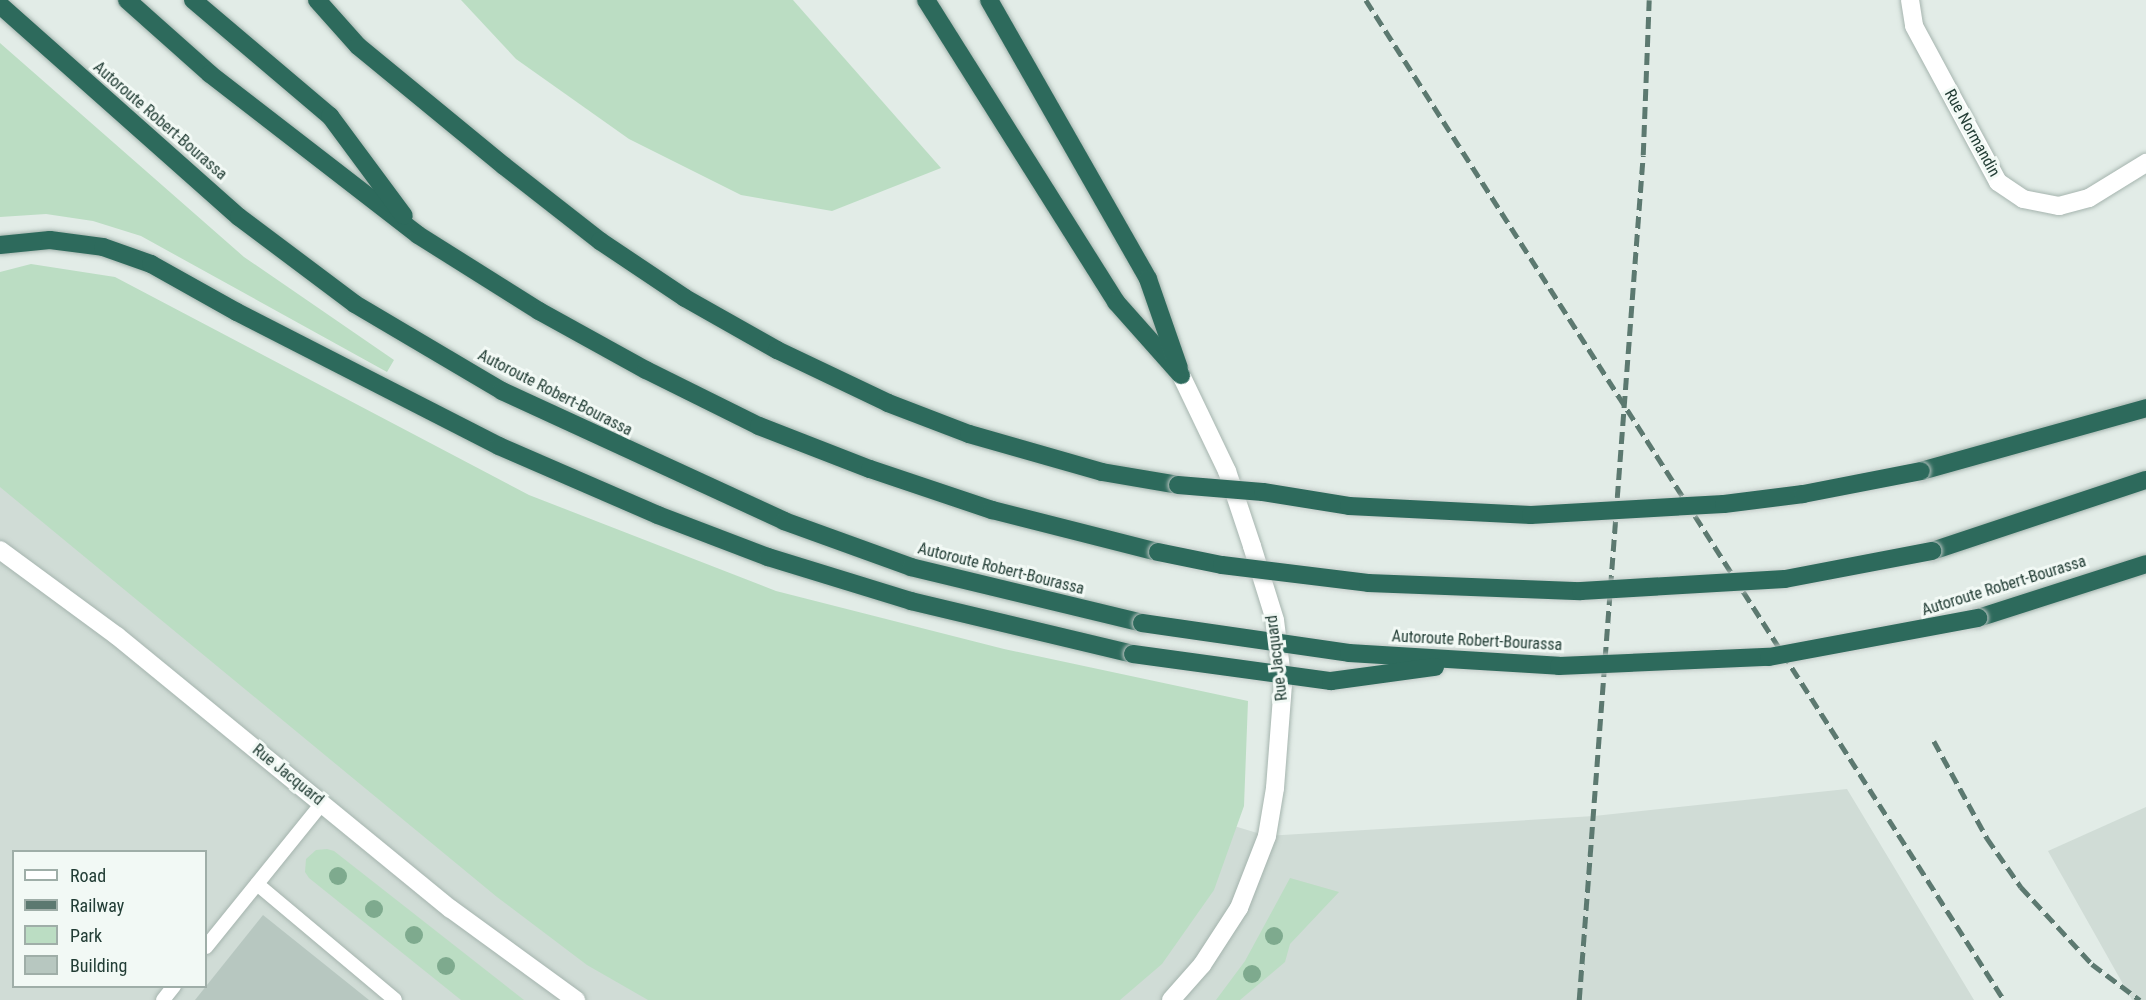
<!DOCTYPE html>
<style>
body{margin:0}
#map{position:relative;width:2146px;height:1000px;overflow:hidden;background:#e2ece7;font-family:"Roboto Condensed",sans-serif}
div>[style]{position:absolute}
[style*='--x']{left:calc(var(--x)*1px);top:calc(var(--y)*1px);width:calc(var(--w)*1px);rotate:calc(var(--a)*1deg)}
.built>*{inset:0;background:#d0dcd6}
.green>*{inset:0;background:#bbddc3}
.building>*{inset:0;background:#b7c7c0}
.roads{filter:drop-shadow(0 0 2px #a5b4ae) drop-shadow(0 0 2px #a5b4ae)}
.service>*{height:14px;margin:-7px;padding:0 7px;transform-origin:7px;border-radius:7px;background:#fff}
.minor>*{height:18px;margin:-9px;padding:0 9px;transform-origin:9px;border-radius:9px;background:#fff}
.secondary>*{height:18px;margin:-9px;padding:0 9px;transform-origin:9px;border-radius:9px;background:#fff}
.motorway>*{height:18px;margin:-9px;padding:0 9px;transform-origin:9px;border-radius:9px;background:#2d6a5c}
.rail>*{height:4.5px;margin-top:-2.25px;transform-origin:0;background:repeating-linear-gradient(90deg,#5c7970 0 12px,transparent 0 18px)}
.bridges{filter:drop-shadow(0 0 2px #c1c9c6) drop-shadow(0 0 2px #c1c9c6)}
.motorway-bridge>*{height:18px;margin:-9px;padding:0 9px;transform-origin:9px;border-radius:9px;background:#2d6a5c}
.trees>*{width:18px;height:18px;margin:-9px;border-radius:50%;background:#7eaa8e}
span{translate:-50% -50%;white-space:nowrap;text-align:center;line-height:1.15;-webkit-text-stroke:6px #f2f9f5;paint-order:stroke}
.street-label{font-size:16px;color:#223d35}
.legend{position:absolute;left:12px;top:850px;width:195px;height:138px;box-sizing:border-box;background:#f2f9f5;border:2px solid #9faea8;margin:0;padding:8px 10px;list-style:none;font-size:18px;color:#223d35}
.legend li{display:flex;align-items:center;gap:12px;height:30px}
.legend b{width:30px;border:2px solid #9faea8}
</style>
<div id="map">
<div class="built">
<div style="clip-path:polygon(evenodd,0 317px,906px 726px,1267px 836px,1594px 816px,1847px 789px,1974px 1000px,0 1000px,0 317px,14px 852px,206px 852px,206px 986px,14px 986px,14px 852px)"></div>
<div style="clip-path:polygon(2146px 807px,2146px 1000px,2132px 1000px,2048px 851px)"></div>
</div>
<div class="green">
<div style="clip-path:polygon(461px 0,793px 0,941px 168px,832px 211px,741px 195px,629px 139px,516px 59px)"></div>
<div style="clip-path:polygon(0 43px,244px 257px,394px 360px,387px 372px,141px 236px,93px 221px,46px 214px,0 217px)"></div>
<div style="clip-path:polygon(31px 264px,115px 277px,529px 495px,776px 591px,1004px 649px,1248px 701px,1244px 806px,1214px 890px,1162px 964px,1120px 1000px,648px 1000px,587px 965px,497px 897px,0 487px,0 272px)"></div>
<div style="clip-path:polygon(327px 849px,334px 851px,524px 1000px,461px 1000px,309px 878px,305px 872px,306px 859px,316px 850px)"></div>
<div style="clip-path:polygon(1290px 878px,1339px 892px,1290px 944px,1285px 962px,1240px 1000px,1216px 1000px,1245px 961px)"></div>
</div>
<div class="building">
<div style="clip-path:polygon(263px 915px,369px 1000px,195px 1000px)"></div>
</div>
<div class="roads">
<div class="service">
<div style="--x:257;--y:884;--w:180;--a:40"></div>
<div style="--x:206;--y:947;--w:185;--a:-51.1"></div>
<div style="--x:163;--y:1000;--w:18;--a:-52"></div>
</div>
<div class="minor">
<div style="--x:1910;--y:0;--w:26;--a:81"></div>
<div style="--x:1914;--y:26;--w:177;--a:61.7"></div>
<div style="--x:1998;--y:182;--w:30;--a:34"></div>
<div style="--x:2023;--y:199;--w:37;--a:11"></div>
<div style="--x:2059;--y:206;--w:31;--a:-15"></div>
<div style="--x:2089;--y:198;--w:67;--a:-31.6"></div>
</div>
<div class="secondary">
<div style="--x:0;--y:550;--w:145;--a:36.3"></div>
<div style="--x:117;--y:636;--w:431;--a:39.3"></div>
<div style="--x:451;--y:909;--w:155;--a:36.1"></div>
<div style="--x:1171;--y:1000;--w:47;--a:-48.5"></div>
<div style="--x:1202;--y:965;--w:68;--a:-57"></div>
<div style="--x:1239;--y:908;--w:77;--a:-68.7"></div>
<div style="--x:1267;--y:836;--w:49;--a:-80.5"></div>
<div style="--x:1275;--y:788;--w:103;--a:-85.6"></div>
<div style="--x:1283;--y:685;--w:65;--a:-97"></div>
<div style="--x:1275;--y:620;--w:77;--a:-107.3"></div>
<div style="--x:1252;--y:546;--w:79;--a:-108.4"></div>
<div style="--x:1227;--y:471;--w:106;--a:-115.6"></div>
</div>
<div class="motorway">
<div style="--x:127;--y:0;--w:111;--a:41.7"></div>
<div style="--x:210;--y:74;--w:263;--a:37.7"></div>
<div style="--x:418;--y:235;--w:143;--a:32.1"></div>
<div style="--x:539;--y:311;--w:122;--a:28.9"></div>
<div style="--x:646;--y:370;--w:126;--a:26.4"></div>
<div style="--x:759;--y:426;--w:119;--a:21.2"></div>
<div style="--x:870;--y:469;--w:129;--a:18.6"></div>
<div style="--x:992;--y:510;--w:171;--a:14.2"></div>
<div style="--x:193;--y:0;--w:180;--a:40.3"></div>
<div style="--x:330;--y:116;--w:124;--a:53.5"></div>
<div style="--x:317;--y:0;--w:62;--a:48.3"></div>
<div style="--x:358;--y:46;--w:189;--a:39.4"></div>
<div style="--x:504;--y:166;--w:122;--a:38"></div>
<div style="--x:600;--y:241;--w:102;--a:33.8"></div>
<div style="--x:685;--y:298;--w:106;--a:29.5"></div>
<div style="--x:777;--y:350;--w:123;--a:25.5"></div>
<div style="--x:888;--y:403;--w:87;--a:20.9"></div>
<div style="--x:969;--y:434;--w:138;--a:15.9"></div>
<div style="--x:1102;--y:472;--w:77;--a:9.7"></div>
<div style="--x:926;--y:0;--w:357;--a:57.8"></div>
<div style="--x:1116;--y:302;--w:98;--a:48.3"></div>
<div style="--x:989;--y:0;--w:321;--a:60.3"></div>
<div style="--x:1148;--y:279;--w:94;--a:70.8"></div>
<div style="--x:0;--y:5;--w:319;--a:41.6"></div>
<div style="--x:239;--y:217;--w:145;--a:36.9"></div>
<div style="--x:355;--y:304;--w:171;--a:30.6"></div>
<div style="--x:502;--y:391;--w:311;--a:24.7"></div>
<div style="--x:784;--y:521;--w:135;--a:19.9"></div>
<div style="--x:911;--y:567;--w:238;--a:13.6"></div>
<div style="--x:0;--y:245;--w:50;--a:-5.7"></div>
<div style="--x:50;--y:240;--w:53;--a:7.5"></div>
<div style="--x:103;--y:247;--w:51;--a:19.5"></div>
<div style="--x:151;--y:264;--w:98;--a:29.2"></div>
<div style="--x:237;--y:312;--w:294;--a:27.1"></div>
<div style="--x:499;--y:446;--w:173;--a:23.5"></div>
<div style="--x:658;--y:515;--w:118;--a:20.9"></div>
<div style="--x:768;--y:557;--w:150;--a:17.1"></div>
<div style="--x:911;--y:601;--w:228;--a:13.4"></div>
<div style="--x:1921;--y:471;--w:234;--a:-15.6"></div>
<div style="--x:1932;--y:551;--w:225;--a:-18.4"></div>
<div style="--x:1978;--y:618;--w:176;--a:-17.8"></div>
</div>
</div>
<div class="rail">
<div style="--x:1366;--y:0;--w:1186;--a:57.46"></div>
<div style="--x:1934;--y:741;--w:111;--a:61.3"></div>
<div style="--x:1987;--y:838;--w:60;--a:55.2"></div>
<div style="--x:2021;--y:887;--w:105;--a:47.3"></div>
<div style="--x:2092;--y:964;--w:60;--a:36.9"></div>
<div style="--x:1579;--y:1000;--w:847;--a:-85.67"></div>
<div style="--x:1643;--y:155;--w:155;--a:-87.8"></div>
</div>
<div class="bridges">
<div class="motorway-bridge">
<div style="--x:1178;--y:485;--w:85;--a:4.7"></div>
<div style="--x:1263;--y:492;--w:87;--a:9.2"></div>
<div style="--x:1349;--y:506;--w:182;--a:2.8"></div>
<div style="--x:1531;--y:515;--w:193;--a:-3.3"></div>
<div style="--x:1724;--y:504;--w:80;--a:-7.2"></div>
<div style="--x:1803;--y:494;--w:120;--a:-11"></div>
<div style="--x:1158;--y:552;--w:65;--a:11.5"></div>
<div style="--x:1222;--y:565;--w:147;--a:7"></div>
<div style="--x:1368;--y:583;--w:213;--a:2.2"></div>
<div style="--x:1581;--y:591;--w:204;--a:-3.4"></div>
<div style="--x:1785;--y:579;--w:150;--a:-10.8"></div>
<div style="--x:1142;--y:623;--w:209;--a:8.2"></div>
<div style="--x:1349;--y:653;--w:210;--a:3.5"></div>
<div style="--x:1559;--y:666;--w:210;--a:-2.5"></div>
<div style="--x:1769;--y:657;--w:213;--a:-10.6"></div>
<div style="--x:1133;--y:654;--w:200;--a:7.8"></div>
<div style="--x:1331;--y:681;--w:105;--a:-7.7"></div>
</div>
</div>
<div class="trees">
<div style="left:338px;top:876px"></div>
<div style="left:374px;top:909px"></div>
<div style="left:414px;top:935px"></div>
<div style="left:1274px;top:936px"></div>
<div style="left:446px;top:966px"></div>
<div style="left:1252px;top:974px"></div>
</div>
<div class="street-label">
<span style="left:160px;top:121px;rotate:41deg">Autoroute Robert-Bourassa</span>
<span style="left:1972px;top:133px;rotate:61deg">Rue Normandin</span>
<span style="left:555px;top:393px;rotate:27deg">Autoroute Robert-Bourassa</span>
<span style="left:1001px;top:569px;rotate:14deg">Autoroute Robert-Bourassa</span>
<span style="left:2004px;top:586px;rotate:-17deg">Autoroute Robert-Bourassa</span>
<span style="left:1477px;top:641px;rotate:3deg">Autoroute Robert-Bourassa</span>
<span style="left:1277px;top:658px;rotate:-97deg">Rue Jacquard</span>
<span style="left:288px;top:775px;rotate:39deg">Rue Jacquard</span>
</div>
<ul class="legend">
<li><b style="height:8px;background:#fff"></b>Road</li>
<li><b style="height:8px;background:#5c7970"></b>Railway</li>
<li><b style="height:16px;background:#bbddc3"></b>Park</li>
<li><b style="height:16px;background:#b7c7c0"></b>Building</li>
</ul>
</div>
